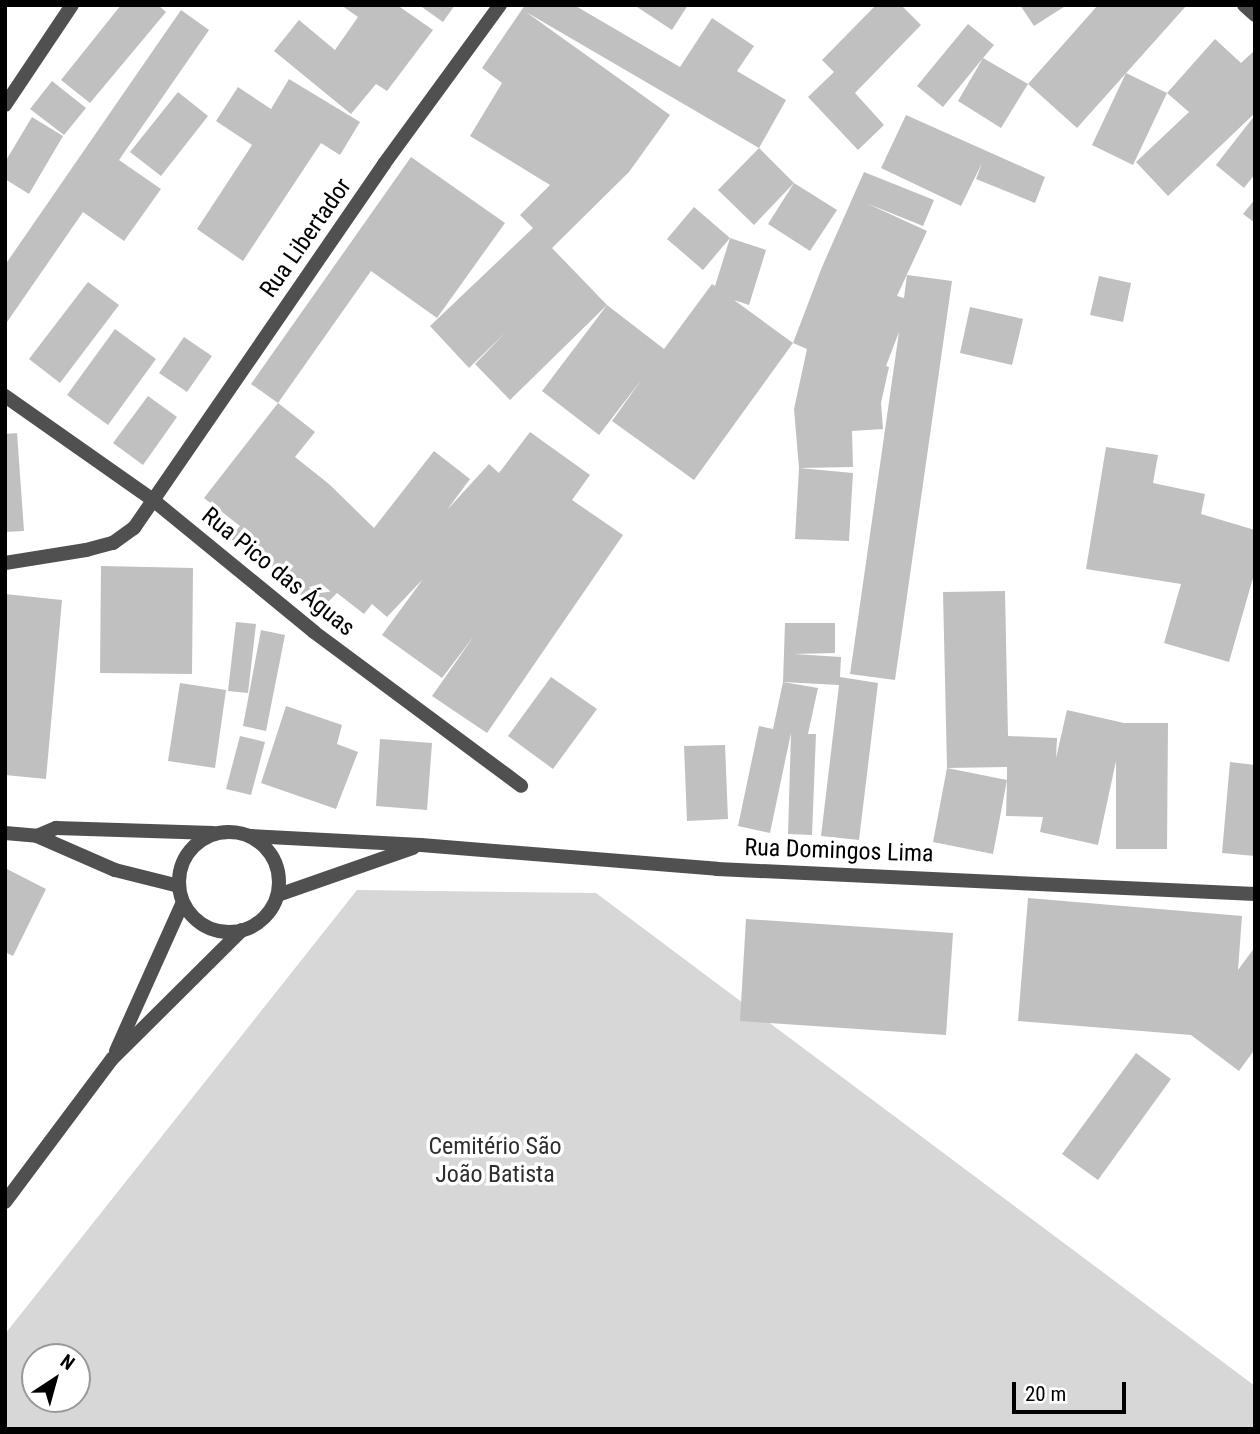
<!DOCTYPE html>
<meta charset="utf-8">
<style>
body{margin:0}
#map{position:relative;width:1260px;height:1434px;overflow:hidden;background:#fff;font-family:"Roboto Condensed",sans-serif}
div>[style]{position:absolute}
[style*='--x']{left:calc(var(--x)*1px);top:calc(var(--y)*1px);width:calc(var(--w)*1px);rotate:calc(var(--a)*1deg)}
.green>*{inset:0;background:#d7d7d7}
.building>*{inset:0;background:#c0c0c0}
.street>*{height:14px;margin:-7px;padding:0 7px;transform-origin:7px;border-radius:7px;background:#505050}
.street>.ring{margin:-7px;padding:0;box-sizing:content-box;background:none;border:14px solid #505050;border-radius:50%}
span{translate:-50% -50%;white-space:nowrap;text-align:center;line-height:1.15;-webkit-text-stroke:7px #fff;paint-order:stroke}
.street-label{font-size:24px;color:#000}
.park-label{font-size:24px;color:#2e2e2e}
.frame{position:absolute;inset:0;border:7px solid #000;pointer-events:none}
.north{position:absolute;left:21px;top:1343px;width:70px;height:70px;box-sizing:border-box;background:#fff;border:2px solid #999;border-radius:50%;rotate:36deg;font-size:19px;font-weight:700;line-height:28px;text-align:center;color:#000}
.north::after{content:'';display:block;margin:auto;width:24px;height:32px;background:#000;clip-path:polygon(50% 0,100% 100%,50% 72%,0 100%)}
.scale{position:absolute;left:1012px;top:1382px;width:114px;height:32px;box-sizing:border-box;border:4px solid #000;border-top:0;padding-left:9px;font-size:21px;line-height:24px;white-space:nowrap;color:#000;-webkit-text-stroke:5px #fff;paint-order:stroke}
</style>
<div id="map">
<div class="green">
<div style="clip-path:polygon(evenodd,357px 890px,596px 893px,1255px 1386px,1255px 1429px,5px 1429px,5px 1334px,357px 890px,35px 1357px,77px 1357px,77px 1399px,35px 1399px,35px 1357px)"></div>
</div>
<div class="building">
<div style="clip-path:polygon(121px 5px,158px 5px,166px 12px,90px 103px,61px 80px)"></div>
<div style="clip-path:polygon(341px 5px,397px 5px,433px 30px,387px 91px,376px 84px,351px 114px,274px 51px,299px 20px,335px 50px,358px 17px)"></div>
<div style="clip-path:polygon(419px 5px,455px 5px,443px 22px)"></div>
<div style="clip-path:polygon(525px 5px,574px 5px,680px 67px,712px 18px,754px 46px,737px 71px,786px 100px,759px 148px,526px 12px,670px 115px,629px 172px,552px 248px,607px 305px,510px 400px,475px 364px,506px 332px,469px 368px,430px 326px,533px 228px,520px 215px,550px 185px,470px 136px,502px 83px,482px 68px)"></div>
<div style="clip-path:polygon(634px 5px,688px 5px,672px 30px)"></div>
<div style="clip-path:polygon(876px 5px,901px 5px,921px 25px,855px 93px,884px 125px,858px 150px,808px 97px,834px 72px,822px 60px)"></div>
<div style="clip-path:polygon(1020px 5px,1067px 5px,1034px 26px)"></div>
<div style="clip-path:polygon(1098px 5px,1187px 5px,1077px 128px,1028px 84px)"></div>
<div style="clip-path:polygon(181px 10px,209px 30px,119px 160px,161px 189px,124px 241px,83px 212px,5px 325px,5px 265px)"></div>
<div style="clip-path:polygon(968px 24px,994px 45px,983px 58px,1028px 84px,1001px 128px,958px 101px,983px 58px,943px 107px,917px 86px)"></div>
<div style="clip-path:polygon(1215px 39px,1241px 63px,1255px 50px,1255px 113px,1168px 196px,1136px 162px,1189px 112px,1167px 93px,1133px 165px,1092px 145px,1126px 73px,1167px 93px)"></div>
<div style="clip-path:polygon(289px 79px,360px 122px,340px 155px,321px 143px,243px 261px,197px 229px,252px 145px,216px 121px,238px 87px,271px 109px)"></div>
<div style="clip-path:polygon(52px 81px,86px 108px,64px 135px,30px 109px)"></div>
<div style="clip-path:polygon(178px 92px,208px 116px,161px 176px,130px 152px)"></div>
<div style="clip-path:polygon(906px 115px,1045px 177px,1035px 203px,976px 179px,982px 163px,961px 206px,881px 168px)"></div>
<div style="clip-path:polygon(1255px 115px,1255px 174px,1244px 188px,1216px 165px)"></div>
<div style="clip-path:polygon(32px 117px,63px 136px,29px 194px,5px 179px,5px 162px)"></div>
<div style="clip-path:polygon(759px 148px,794px 183px,754px 225px,718px 190px)"></div>
<div style="clip-path:polygon(411px 157px,505px 223px,437px 318px,371px 271px,278px 403px,315px 432px,295px 457px,329px 484px,374px 528px,434px 451px,470px 479px,447px 510px,489px 464px,499px 473px,530px 432px,590px 475px,572px 500px,623px 535px,487px 733px,432px 696px,474px 636px,442px 678px,382px 635px,423px 579px,387px 617px,372px 604px,364px 614px,337px 593px,318px 612px,267px 562px,264px 565px,230px 538px,240px 526px,204px 498px,278px 403px,251px 384px)"></div>
<div style="clip-path:polygon(864px 172px,934px 200px,923px 226px,866px 203px,927px 231px,897px 296px,904px 298px,907px 275px,952px 281px,895px 680px,850px 674px,899px 332px,886px 366px,889px 367px,881px 403px,883px 429px,852px 431px,853px 467px,799px 468px,853px 473px,849px 541px,795px 539px,799px 468px,794px 409px,807px 349px,793px 343px,694px 480px,612px 421px,642px 379px,599px 435px,542px 391px,607px 305px,664px 349px,712px 284px,715px 286px,730px 238px,703px 270px,667px 239px,694px 207px,730px 238px,766px 250px,749px 305px,734px 300px,793px 343px,822px 267px)"></div>
<div style="clip-path:polygon(794px 183px,837px 210px,810px 251px,768px 224px)"></div>
<div style="clip-path:polygon(1255px 199px,1255px 223px,1243px 214px)"></div>
<div style="clip-path:polygon(1099px 276px,1131px 283px,1123px 322px,1090px 315px)"></div>
<div style="clip-path:polygon(88px 282px,119px 305px,60px 383px,29px 359px)"></div>
<div style="clip-path:polygon(970px 307px,1023px 319px,1012px 365px,960px 353px)"></div>
<div style="clip-path:polygon(115px 329px,156px 359px,108px 425px,67px 395px)"></div>
<div style="clip-path:polygon(184px 337px,212px 356px,187px 392px,159px 373px)"></div>
<div style="clip-path:polygon(148px 396px,177px 417px,143px 465px,113px 443px)"></div>
<div style="clip-path:polygon(17px 433px,24px 531px,5px 532px,5px 434px)"></div>
<div style="clip-path:polygon(1106px 447px,1158px 455px,1153px 483px,1205px 494px,1201px 514px,1255px 530px,1255px 571px,1229px 662px,1164px 643px,1181px 584px,1086px 569px)"></div>
<div style="clip-path:polygon(101px 566px,193px 568px,192px 674px,100px 673px)"></div>
<div style="clip-path:polygon(1005px 591px,1008px 736px,1057px 738px,1056px 758px,1067px 710px,1124px 723px,1168px 723px,1167px 849px,1116px 849px,1116px 761px,1098px 845px,1040px 832px,1043px 817px,1006px 816px,1007px 780px,1007px 767px,947px 768px,1007px 780px,993px 854px,933px 842px,947px 768px,943px 592px)"></div>
<div style="clip-path:polygon(5px 594px,62px 600px,46px 779px,5px 775px)"></div>
<div style="clip-path:polygon(236px 622px,256px 624px,248px 693px,228px 691px)"></div>
<div style="clip-path:polygon(785px 623px,835px 623px,835px 653px,794px 654px,841px 657px,840px 677px,878px 683px,859px 840px,821px 836px,839px 685px,783px 682px)"></div>
<div style="clip-path:polygon(261px 630px,285px 635px,266px 731px,243px 726px)"></div>
<div style="clip-path:polygon(551px 677px,597px 709px,553px 769px,508px 736px)"></div>
<div style="clip-path:polygon(783px 682px,818px 688px,808px 734px,816px 734px,812px 835px,788px 834px,791px 733px,770px 833px,738px 826px,759px 726px,773px 729px)"></div>
<div style="clip-path:polygon(180px 683px,226px 690px,215px 768px,168px 761px)"></div>
<div style="clip-path:polygon(286px 706px,342px 725px,337px 744px,358px 752px,336px 809px,261px 783px)"></div>
<div style="clip-path:polygon(240px 736px,265px 742px,251px 795px,226px 789px)"></div>
<div style="clip-path:polygon(380px 739px,432px 743px,427px 810px,376px 806px)"></div>
<div style="clip-path:polygon(725px 745px,728px 819px,687px 821px,684px 746px)"></div>
<div style="clip-path:polygon(1230px 762px,1255px 765px,1255px 856px,1222px 853px)"></div>
<div style="clip-path:polygon(5px 868px,46px 889px,13px 956px,5px 952px)"></div>
<div style="clip-path:polygon(1028px 898px,1242px 916px,1238px 970px,1255px 947px,1255px 1049px,1239px 1071px,1191px 1035px,1018px 1021px)"></div>
<div style="clip-path:polygon(746px 919px,953px 933px,946px 1035px,740px 1021px)"></div>
<div style="clip-path:polygon(1136px 1053px,1171px 1079px,1098px 1180px,1062px 1154px)"></div>
</div>
<div class="street">
<div style="--x:1244;--y:5;--w:15;--a:42"></div>
<div style="--x:5;--y:105;--w:120;--a:-56.2"></div>
<div style="--x:5;--y:396;--w:181;--a:35.1"></div>
<div style="--x:153;--y:500;--w:208;--a:39.3"></div>
<div style="--x:314;--y:632;--w:258;--a:36.6"></div>
<div style="--x:5;--y:563;--w:82;--a:-9.1"></div>
<div style="--x:86;--y:550;--w:28;--a:-15"></div>
<div style="--x:113;--y:543;--w:26;--a:-36"></div>
<div style="--x:134;--y:528;--w:442;--a:-55.5"></div>
<div style="--x:384;--y:164;--w:197;--a:-53.9"></div>
<div class="ring" style="left:179px;top:832px;width:86px;height:86px"></div>
<div style="--x:5;--y:833;--w:32;--a:5"></div>
<div style="--x:37;--y:836;--w:85;--a:23.6"></div>
<div style="--x:115;--y:870;--w:66;--a:14"></div>
<div style="--x:37;--y:836;--w:21;--a:-23"></div>
<div style="--x:56;--y:828;--w:157;--a:1.8"></div>
<div style="--x:251;--y:836;--w:170;--a:3"></div>
<div style="--x:421;--y:845;--w:297;--a:4.6"></div>
<div style="--x:717;--y:869;--w:539;--a:2.66"></div>
<div style="--x:278;--y:895;--w:143;--a:-19.2"></div>
<div style="--x:116;--y:1051;--w:163;--a:-65.8"></div>
<div style="--x:5;--y:1202;--w:179;--a:-53.2"></div>
<div style="--x:112;--y:1059;--w:183;--a:-44.8"></div>
</div>
<div class="street-label">
<span style="left:306px;top:238px;rotate:-55deg">Rua Libertador</span>
<span style="left:278px;top:572px;rotate:39deg">Rua Pico das Águas</span>
<span style="left:839px;top:851px;rotate:2deg">Rua Domingos Lima</span>
</div>
<div class="park-label">
<span style="left:495px;top:1161px">Cemitério São<br>João Batista</span>
</div>
<div class="frame"></div>
<div class="north">N</div>
<div class="scale">20 m</div>
</div>
